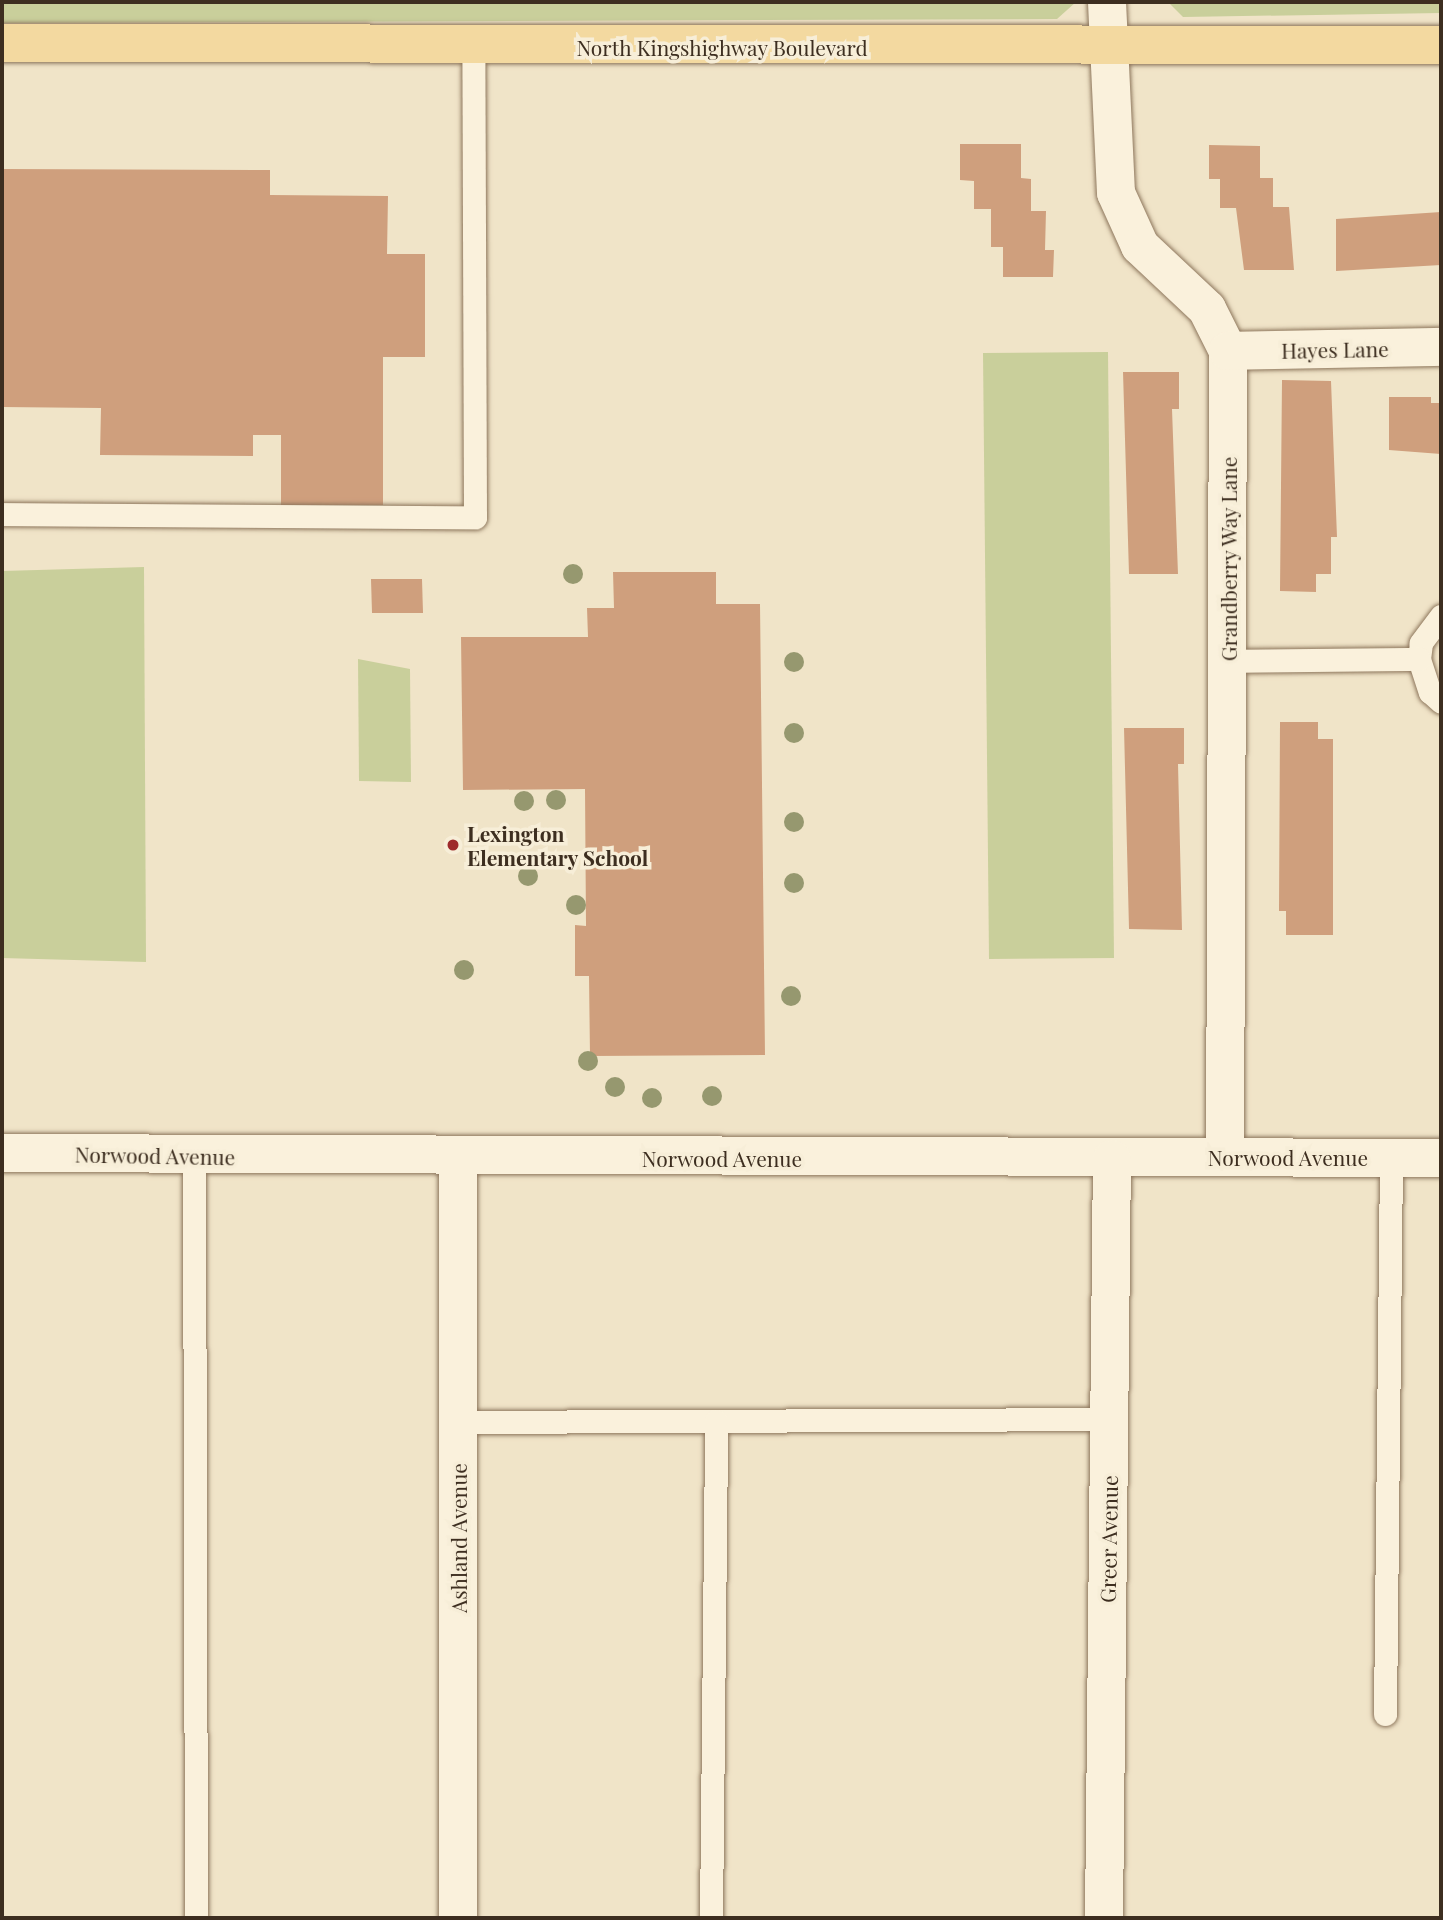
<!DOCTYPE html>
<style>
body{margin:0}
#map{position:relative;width:1443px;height:1920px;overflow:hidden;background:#f0e4c8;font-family:"Playfair Display",serif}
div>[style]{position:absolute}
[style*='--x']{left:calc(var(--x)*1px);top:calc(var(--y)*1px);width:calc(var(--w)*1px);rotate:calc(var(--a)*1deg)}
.green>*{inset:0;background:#c9cf9b}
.building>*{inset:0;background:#cf9f7d}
.roads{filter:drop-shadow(0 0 2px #8d765c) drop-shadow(0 0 2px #8d765c)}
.service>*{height:23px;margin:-11.5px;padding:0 11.5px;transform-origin:11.5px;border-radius:11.5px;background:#faf1dc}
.minor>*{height:38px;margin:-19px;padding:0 19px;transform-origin:19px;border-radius:19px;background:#faf1dc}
.primary>*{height:38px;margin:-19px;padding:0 19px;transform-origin:19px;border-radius:19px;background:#f3d9a0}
.trees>*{width:20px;height:20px;margin:-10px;border-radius:50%;background:#96986f}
.dots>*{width:19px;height:19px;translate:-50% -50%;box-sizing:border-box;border:4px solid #f7eed8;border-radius:50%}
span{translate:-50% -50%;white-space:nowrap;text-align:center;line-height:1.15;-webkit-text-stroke:7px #f7eed8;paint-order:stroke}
.street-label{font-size:21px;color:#3d2e20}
.poi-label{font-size:21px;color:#3d2e20;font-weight:700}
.left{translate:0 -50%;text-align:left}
.frame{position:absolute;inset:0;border:4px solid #3d2e20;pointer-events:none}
</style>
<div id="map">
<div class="green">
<div style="clip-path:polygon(2px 2px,1076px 2px,1057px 19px,2px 23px)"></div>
<div style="clip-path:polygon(1168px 2px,1441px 2px,1441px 13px,1183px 17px)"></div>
<div style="clip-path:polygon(1108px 352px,1114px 958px,989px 959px,983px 353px)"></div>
<div style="clip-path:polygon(144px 567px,146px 962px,2px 958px,2px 571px)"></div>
<div style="clip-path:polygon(358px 659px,410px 669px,411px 782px,359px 781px)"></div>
</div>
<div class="building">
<div style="clip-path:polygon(960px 144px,1021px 144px,1021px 178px,1031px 179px,1031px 211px,1046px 211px,1045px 250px,1054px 250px,1053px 277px,1003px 277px,1003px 247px,991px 247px,991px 209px,974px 209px,974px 181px,960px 180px)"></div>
<div style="clip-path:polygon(1209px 145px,1260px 146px,1260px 178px,1273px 178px,1273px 207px,1289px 207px,1294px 270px,1244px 270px,1236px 208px,1220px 208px,1220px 179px,1209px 179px)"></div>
<div style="clip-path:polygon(2px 169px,270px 170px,270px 195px,388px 196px,387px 254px,425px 254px,425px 357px,383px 357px,383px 505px,281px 505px,281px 435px,253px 435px,253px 456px,100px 455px,101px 408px,2px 407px)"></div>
<div style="clip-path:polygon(1441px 212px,1441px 265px,1336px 271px,1336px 219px)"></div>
<div style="clip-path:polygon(1123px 372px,1179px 372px,1179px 409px,1172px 409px,1178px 574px,1129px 574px)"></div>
<div style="clip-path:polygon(1282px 380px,1331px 381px,1337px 537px,1331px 537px,1331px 574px,1316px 574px,1316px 592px,1280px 591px)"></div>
<div style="clip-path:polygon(1389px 397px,1431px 397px,1431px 403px,1441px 403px,1441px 454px,1389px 450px)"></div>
<div style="clip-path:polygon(613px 572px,716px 572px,716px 604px,760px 604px,765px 1055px,590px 1056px,589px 976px,575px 976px,575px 925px,586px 926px,585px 789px,463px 790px,461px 637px,588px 637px,587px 608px,614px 608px)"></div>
<div style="clip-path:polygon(371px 579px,422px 579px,423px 613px,372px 613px)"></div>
<div style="clip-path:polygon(1280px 722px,1318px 722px,1318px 739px,1333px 739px,1333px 935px,1286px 935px,1286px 911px,1279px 911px)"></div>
<div style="clip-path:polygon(1124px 728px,1184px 728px,1184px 764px,1178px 764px,1182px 930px,1129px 929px)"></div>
</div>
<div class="roads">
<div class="service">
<div style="--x:2;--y:514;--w:473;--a:0.4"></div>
<div style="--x:475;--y:517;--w:471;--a:-90.2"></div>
<div style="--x:1441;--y:616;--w:34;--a:127"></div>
<div style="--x:1421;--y:643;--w:16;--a:97"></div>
<div style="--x:1419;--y:659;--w:35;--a:72"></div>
<div style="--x:1430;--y:692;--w:15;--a:42"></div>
<div style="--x:1227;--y:661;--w:192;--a:-0.6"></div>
<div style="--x:194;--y:1155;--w:763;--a:89.85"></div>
<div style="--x:458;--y:1422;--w:651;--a:-0.26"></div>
<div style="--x:1385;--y:1714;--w:556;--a:-89.38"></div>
<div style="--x:711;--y:1918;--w:497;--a:-89.4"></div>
</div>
<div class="minor">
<div style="--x:1107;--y:2;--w:191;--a:87.3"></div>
<div style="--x:1116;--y:193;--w:58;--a:65.6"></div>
<div style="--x:1140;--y:246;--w:92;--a:43.2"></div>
<div style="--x:1207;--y:309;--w:47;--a:63.4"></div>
<div style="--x:1228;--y:351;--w:805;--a:90.21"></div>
<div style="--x:1228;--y:351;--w:213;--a:-1.1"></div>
<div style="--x:2;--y:1153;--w:1439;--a:0.2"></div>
<div style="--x:458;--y:1918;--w:761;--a:-90"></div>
<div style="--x:1104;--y:1918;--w:759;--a:-89.4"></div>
</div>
<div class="primary">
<div style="--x:2;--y:43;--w:1439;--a:0.08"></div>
</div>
</div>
<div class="trees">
<div style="left:573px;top:574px"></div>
<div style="left:794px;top:662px"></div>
<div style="left:794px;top:733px"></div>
<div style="left:556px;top:800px"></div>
<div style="left:524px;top:801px"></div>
<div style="left:794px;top:822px"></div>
<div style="left:528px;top:876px"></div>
<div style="left:794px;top:883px"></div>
<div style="left:576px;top:905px"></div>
<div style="left:464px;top:970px"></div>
<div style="left:791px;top:996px"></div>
<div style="left:588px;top:1061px"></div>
<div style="left:615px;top:1087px"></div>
<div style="left:712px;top:1096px"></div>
<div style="left:652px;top:1098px"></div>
</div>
<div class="dots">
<div style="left:453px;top:845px;background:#9e2a2b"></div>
</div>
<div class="street-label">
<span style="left:722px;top:47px">North Kingshighway Boulevard</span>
<span style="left:1335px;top:349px;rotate:-1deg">Hayes Lane</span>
<span style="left:1228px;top:559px;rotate:-90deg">Grandberry Way Lane</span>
<span style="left:155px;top:1155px;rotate:1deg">Norwood Avenue</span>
<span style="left:1288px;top:1157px">Norwood Avenue</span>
<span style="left:722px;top:1158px">Norwood Avenue</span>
<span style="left:458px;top:1538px;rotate:-90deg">Ashland Avenue</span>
<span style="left:1108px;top:1539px;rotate:-89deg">Greer Avenue</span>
</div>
<div class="poi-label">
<span class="left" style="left:467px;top:845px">Lexington<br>Elementary School</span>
</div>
<div class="frame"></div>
</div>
